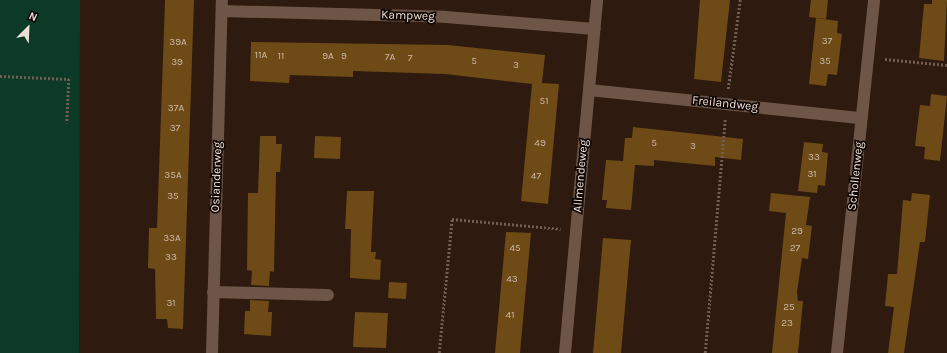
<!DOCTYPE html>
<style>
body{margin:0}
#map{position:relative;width:947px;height:353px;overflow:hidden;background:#2e1a0e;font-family:Karla,sans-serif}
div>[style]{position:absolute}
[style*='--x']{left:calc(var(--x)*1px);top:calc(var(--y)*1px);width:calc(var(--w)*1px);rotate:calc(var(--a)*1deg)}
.green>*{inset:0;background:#0d3a27}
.building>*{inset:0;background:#6d4a16}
.path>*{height:2.5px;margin-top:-1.25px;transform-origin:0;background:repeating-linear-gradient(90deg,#705e53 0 2px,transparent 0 4px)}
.minor>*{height:12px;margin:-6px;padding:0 6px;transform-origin:6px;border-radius:6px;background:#6d5648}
span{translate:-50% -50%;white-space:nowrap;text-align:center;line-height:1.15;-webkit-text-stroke:3.5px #100704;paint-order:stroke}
.number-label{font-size:10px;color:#cebaa8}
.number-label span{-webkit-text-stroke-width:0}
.street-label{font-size:12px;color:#eee0d8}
.north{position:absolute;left:8px;top:8px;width:40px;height:40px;-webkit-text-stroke:3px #100704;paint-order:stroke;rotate:24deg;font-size:11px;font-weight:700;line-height:16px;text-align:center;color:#eee0d8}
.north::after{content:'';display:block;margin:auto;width:14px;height:18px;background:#eee0d8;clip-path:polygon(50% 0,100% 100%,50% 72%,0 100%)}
</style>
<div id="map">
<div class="green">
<div style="clip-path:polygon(0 0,80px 0,79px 353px,0 353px)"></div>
</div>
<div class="building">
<div style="clip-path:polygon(165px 0,194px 0,183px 329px,168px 328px,167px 319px,156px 319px,155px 269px,148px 268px,149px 228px,157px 228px)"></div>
<div style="clip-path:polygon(700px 0,730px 0,721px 82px,694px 79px)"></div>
<div style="clip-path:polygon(811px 0,828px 0,826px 19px,809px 17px)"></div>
<div style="clip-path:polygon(932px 0,947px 0,944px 61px,919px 58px,924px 4px,932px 4px)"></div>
<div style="clip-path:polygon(816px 18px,838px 21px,837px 33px,842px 34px,837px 75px,828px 74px,826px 86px,809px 84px)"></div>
<div style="clip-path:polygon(251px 42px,448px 45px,545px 55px,542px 83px,559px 84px,548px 204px,521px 201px,532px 84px,445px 74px,353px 71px,353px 77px,290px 75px,289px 83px,250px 81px)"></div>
<div style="clip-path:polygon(931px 94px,947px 96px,940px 161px,924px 159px,925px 147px,915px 146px,920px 105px,930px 106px)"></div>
<div style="clip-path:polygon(633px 127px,743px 139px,741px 160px,715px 157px,715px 166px,654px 160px,654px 166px,635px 165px,631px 210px,606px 208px,607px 200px,602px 200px,606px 160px,623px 161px,625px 138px,632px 138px)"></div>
<div style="clip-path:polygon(260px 136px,276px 136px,276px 144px,282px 144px,280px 172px,276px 172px,274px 272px,270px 271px,269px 286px,251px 285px,252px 271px,247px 270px,248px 193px,258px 193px)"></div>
<div style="clip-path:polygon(315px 136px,341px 137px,340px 159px,314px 158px)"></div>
<div style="clip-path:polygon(804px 142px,823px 144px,822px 152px,828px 153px,825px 186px,818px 185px,817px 193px,798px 191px)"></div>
<div style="clip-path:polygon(347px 191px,374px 191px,371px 252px,376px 252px,375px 259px,381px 260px,380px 280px,350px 278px,351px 229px,345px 229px)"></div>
<div style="clip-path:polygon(771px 193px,810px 197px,806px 225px,812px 226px,808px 259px,802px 258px,797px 292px,798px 301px,803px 301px,798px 353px,772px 353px,786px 213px,769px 211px)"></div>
<div style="clip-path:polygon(912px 193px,930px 195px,925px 242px,920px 242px,904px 353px,888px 353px,894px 307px,885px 306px,888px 274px,897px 274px,903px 200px,911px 201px)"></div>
<div style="clip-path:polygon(506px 232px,531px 233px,520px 353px,495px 353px)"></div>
<div style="clip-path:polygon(603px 238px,631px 240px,621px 353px,593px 353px)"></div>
<div style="clip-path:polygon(389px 282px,407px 283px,406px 299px,388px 298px)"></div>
<div style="clip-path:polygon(250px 300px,269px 301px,268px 312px,272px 312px,271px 336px,244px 334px,245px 311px,250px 311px)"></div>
<div style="clip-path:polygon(355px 312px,388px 313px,386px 348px,353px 347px)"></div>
</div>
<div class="path">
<div style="--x:885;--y:59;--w:62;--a:5.5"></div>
<div style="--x:0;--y:76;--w:69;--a:2.5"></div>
<div style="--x:69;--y:79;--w:44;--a:92.6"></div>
<div style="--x:728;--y:89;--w:90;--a:-82.3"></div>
<div style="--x:439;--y:353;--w:135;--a:-84.5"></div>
<div style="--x:452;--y:219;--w:109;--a:5.2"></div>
<div style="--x:705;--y:353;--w:234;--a:-85.1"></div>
</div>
<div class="minor">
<div style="--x:222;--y:11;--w:224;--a:1.5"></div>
<div style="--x:446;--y:17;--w:149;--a:4.6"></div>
<div style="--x:589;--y:90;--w:274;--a:5.9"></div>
<div style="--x:213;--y:292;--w:115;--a:1.5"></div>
<div style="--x:212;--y:353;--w:353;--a:-88.4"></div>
<div style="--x:565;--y:353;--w:354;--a:-84.8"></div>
<div style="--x:837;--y:353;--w:355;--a:-84"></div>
</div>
<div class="number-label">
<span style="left:827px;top:42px">37</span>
<span style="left:178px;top:43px">39A</span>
<span style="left:261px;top:56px">11A</span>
<span style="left:281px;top:57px">11</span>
<span style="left:328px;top:57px">9A</span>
<span style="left:344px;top:57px">9</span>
<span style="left:390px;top:58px">7A</span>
<span style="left:410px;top:59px">7</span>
<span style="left:474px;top:62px">5</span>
<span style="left:825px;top:62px">35</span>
<span style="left:177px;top:63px">39</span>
<span style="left:516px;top:66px">3</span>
<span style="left:544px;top:102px">51</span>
<span style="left:176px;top:109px">37A</span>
<span style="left:175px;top:129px">37</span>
<span style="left:540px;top:144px">49</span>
<span style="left:654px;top:144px">5</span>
<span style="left:693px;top:147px">3</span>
<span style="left:814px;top:158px">33</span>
<span style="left:812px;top:175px">31</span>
<span style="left:173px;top:176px">35A</span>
<span style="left:536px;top:177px">47</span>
<span style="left:173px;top:197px">35</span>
<span style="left:797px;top:232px">29</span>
<span style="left:172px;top:239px">33A</span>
<span style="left:515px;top:249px">45</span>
<span style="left:795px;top:249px">27</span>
<span style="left:171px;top:258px">33</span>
<span style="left:512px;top:280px">43</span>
<span style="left:171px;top:304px">31</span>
<span style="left:789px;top:308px">25</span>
<span style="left:510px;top:316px">41</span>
<span style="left:787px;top:324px">23</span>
</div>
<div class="street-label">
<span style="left:408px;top:16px;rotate:2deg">Kampweg</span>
<span style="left:725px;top:104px;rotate:6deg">Freilandweg</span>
<span style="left:581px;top:176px;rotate:-85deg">Allmendeweg</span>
<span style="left:856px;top:176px;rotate:-84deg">Schollenweg</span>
<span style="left:217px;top:177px;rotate:-88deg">Osianderweg</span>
</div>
<div class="north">N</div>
</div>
